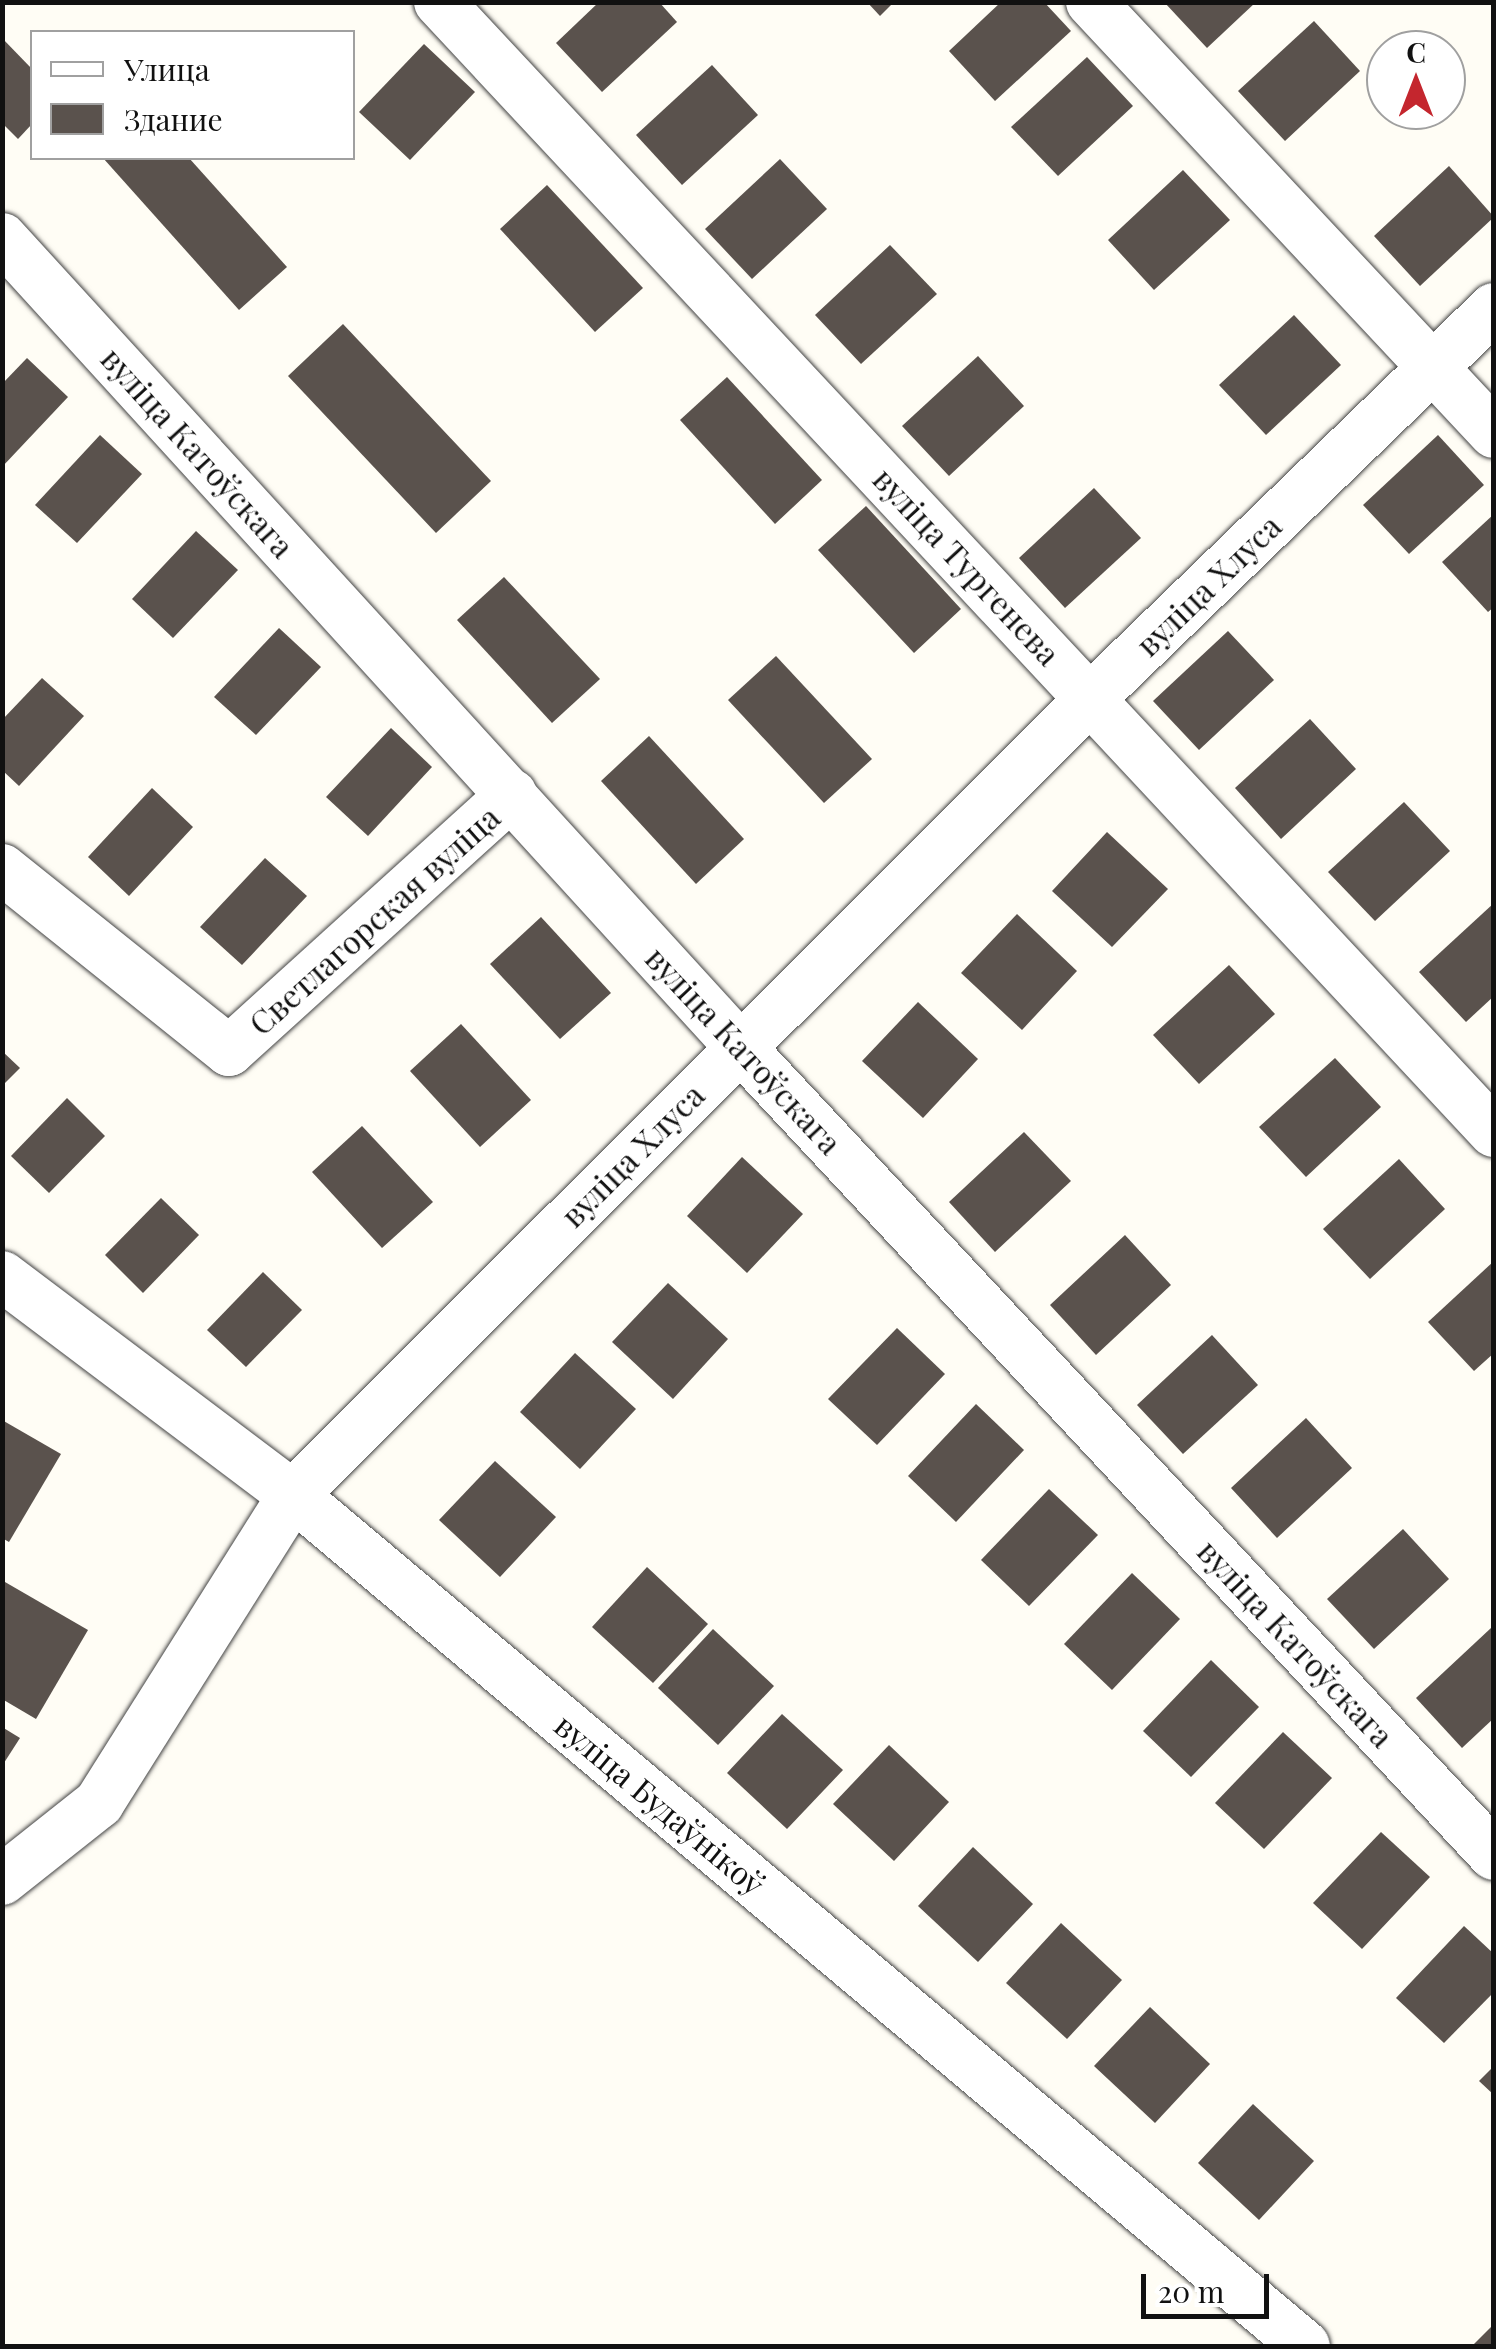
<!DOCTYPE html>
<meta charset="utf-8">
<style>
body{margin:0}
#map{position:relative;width:1496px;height:2349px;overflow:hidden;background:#fffdf5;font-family:"Playfair Display",serif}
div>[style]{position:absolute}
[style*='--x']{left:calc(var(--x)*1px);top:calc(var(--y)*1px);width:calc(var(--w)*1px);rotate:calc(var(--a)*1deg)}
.building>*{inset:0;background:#5a524d}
.roads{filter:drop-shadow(0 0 2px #444) drop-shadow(0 0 2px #444)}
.minor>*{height:50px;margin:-25px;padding:0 25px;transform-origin:25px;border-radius:25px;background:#fff}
span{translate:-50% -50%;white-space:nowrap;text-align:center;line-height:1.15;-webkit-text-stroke:10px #fff;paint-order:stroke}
.street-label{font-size:32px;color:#111}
.frame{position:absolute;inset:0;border:5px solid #111;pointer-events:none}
.legend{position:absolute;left:30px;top:30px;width:325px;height:130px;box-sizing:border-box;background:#fff;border:2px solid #a0a0a0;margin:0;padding:12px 18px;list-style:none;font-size:30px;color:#111}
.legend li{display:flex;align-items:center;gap:20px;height:50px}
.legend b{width:50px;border:2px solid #a0a0a0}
.north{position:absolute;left:1366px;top:30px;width:100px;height:100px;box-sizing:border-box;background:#fff;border:2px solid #a0a0a0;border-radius:50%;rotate:0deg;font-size:28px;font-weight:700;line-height:40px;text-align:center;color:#111}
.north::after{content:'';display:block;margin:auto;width:35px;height:45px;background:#c4262e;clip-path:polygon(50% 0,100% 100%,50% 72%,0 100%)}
.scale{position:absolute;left:1141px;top:2274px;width:128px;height:45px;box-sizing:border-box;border:5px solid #111;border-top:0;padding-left:12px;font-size:30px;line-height:35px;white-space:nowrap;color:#111;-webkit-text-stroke:8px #fff;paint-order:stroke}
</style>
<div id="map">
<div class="building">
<div style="clip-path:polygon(599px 2px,659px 2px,677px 22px,602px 92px,556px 43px)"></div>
<div style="clip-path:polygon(867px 2px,894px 2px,880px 16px)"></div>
<div style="clip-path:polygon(1001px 2px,1044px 2px,1071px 31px,995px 101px,949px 51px)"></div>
<div style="clip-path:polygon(1164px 2px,1256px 2px,1207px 48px)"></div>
<div style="clip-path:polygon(1314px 21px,1360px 71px,1285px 141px,1238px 91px)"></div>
<div style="clip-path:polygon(2px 38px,32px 69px,32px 124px,18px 139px,2px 123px)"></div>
<div style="clip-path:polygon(424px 44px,475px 92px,410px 160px,359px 112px)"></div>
<div style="clip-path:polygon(1087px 57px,1133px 106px,1058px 176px,1011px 127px)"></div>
<div style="clip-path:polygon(712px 65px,758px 115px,682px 185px,636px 135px)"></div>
<div style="clip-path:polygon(103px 158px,189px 158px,287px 267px,239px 310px)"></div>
<div style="clip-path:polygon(780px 159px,827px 209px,752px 279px,705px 229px)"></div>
<div style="clip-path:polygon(1449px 166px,1494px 217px,1420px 286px,1374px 236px)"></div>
<div style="clip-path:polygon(1183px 170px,1230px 220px,1154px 290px,1108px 240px)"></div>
<div style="clip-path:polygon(547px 185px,643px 288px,595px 332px,500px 229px)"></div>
<div style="clip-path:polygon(890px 245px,937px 294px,861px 364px,815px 315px)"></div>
<div style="clip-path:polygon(1294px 315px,1341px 365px,1266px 435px,1219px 385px)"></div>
<div style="clip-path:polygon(343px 324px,491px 481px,436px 533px,288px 376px)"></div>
<div style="clip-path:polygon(978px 356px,1024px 406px,949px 476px,902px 426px)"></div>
<div style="clip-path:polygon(27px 358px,68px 397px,2px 467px,2px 384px)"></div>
<div style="clip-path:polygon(727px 377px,822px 480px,775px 524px,680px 420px)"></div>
<div style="clip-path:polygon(100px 435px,142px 474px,77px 543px,35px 505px)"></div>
<div style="clip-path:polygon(1438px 435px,1484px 485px,1409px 554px,1363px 505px)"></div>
<div style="clip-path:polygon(1094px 488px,1141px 538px,1065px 608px,1019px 558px)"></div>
<div style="clip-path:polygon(866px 506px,961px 609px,914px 653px,818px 550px)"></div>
<div style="clip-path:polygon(1494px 514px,1494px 607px,1488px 612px,1442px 562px)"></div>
<div style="clip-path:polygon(196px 531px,238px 570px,173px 638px,132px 599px)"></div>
<div style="clip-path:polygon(504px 577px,600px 679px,552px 723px,457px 620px)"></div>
<div style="clip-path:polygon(279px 628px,321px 667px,256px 735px,214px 697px)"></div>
<div style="clip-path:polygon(1228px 631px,1274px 680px,1199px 750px,1153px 701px)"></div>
<div style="clip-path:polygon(776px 656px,872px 759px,824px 803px,728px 700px)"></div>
<div style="clip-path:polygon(42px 678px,84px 716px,19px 786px,2px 770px,2px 720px)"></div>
<div style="clip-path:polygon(1310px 719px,1356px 769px,1281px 839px,1235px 788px)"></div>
<div style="clip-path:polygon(391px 728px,432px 767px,368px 836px,326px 797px)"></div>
<div style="clip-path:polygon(649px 736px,744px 839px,696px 884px,601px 781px)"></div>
<div style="clip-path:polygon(152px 788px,193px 827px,129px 896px,88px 857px)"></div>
<div style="clip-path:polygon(1404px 802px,1450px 851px,1375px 921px,1328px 872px)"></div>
<div style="clip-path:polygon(1107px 832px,1168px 889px,1112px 947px,1052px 891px)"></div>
<div style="clip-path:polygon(265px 858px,307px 896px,242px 965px,200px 927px)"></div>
<div style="clip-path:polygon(1494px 903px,1494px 996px,1466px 1022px,1419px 972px)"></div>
<div style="clip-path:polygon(1017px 914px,1077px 971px,1022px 1030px,961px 973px)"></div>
<div style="clip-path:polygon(541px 917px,611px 993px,560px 1039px,490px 964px)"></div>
<div style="clip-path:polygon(1229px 965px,1275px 1014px,1199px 1084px,1153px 1035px)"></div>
<div style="clip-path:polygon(918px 1002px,978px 1059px,923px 1118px,862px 1061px)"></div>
<div style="clip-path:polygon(461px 1024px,531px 1100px,480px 1147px,410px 1071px)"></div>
<div style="clip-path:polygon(2px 1051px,20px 1068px,2px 1086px)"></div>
<div style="clip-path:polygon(1335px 1058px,1381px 1107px,1306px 1177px,1259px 1127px)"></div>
<div style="clip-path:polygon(67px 1098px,105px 1136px,49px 1193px,11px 1156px)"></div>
<div style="clip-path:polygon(362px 1126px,433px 1202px,382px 1248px,312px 1172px)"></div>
<div style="clip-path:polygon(1024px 1132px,1071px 1181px,995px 1252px,949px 1202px)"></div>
<div style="clip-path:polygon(742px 1157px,803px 1214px,747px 1273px,687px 1216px)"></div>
<div style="clip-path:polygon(1399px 1159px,1445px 1209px,1370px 1279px,1323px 1229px)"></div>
<div style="clip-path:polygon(161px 1198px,199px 1235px,143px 1293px,105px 1255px)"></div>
<div style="clip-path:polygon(1125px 1235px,1171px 1285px,1096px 1355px,1050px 1305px)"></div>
<div style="clip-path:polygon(1494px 1261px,1494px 1353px,1474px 1371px,1428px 1322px)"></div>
<div style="clip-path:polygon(263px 1272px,302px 1310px,246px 1367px,207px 1330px)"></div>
<div style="clip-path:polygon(668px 1283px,728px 1339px,673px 1399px,612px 1342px)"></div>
<div style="clip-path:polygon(897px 1328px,945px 1374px,877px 1445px,828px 1399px)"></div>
<div style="clip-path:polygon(1212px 1335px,1258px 1385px,1183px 1454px,1137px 1405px)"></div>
<div style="clip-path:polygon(575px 1353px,636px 1409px,580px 1469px,520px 1412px)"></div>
<div style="clip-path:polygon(976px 1404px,1024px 1450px,956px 1522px,908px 1476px)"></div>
<div style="clip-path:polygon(1306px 1418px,1352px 1468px,1277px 1538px,1231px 1488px)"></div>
<div style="clip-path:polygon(2px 1420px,61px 1454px,9px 1542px,2px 1538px)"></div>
<div style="clip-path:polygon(495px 1461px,556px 1517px,500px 1577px,439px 1520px)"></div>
<div style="clip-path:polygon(1049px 1489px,1098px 1535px,1029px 1606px,981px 1560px)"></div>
<div style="clip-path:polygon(1403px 1529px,1449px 1579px,1374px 1649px,1327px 1599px)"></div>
<div style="clip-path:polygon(647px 1567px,708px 1624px,653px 1683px,592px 1627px)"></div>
<div style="clip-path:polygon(1132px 1573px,1180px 1619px,1112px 1690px,1064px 1644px)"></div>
<div style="clip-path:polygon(5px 1582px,88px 1630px,36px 1719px,2px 1699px)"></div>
<div style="clip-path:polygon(1491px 1628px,1494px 1718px,1462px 1748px,1416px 1698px)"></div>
<div style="clip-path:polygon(713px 1629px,774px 1686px,718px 1745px,658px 1688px)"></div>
<div style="clip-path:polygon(1211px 1660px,1259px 1707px,1191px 1777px,1143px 1731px)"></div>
<div style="clip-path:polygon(782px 1714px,843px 1770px,787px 1829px,727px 1773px)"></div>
<div style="clip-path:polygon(2px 1727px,20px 1738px,2px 1766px)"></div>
<div style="clip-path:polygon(1283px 1732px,1332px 1778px,1264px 1849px,1215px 1803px)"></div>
<div style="clip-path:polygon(889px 1745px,949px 1802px,894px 1861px,833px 1804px)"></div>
<div style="clip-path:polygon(1381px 1832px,1430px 1877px,1362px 1949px,1313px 1903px)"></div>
<div style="clip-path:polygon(973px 1847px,1033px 1904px,978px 1962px,918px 1906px)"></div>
<div style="clip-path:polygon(1061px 1923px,1122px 1980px,1067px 2039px,1006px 1983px)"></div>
<div style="clip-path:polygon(1464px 1926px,1494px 1954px,1494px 1992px,1444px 2043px,1396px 1998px)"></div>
<div style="clip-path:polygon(1150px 2007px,1210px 2064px,1155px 2123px,1094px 2066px)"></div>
<div style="clip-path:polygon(1494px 2066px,1494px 2095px,1479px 2081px)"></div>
<div style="clip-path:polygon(1253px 2104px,1314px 2161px,1259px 2220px,1198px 2163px)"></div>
<div style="clip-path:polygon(1494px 2324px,1494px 2346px,1472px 2346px)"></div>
</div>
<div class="roads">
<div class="minor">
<div style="--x:439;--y:2;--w:1546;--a:46.97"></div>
<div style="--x:1091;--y:2;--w:590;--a:46.92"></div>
<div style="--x:2;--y:238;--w:1095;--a:47.63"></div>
<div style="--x:740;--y:1047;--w:1105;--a:46.98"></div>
<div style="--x:2;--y:869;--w:291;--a:38.7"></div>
<div style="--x:229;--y:1051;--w:382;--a:-42.2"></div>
<div style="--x:2;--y:1276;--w:364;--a:37"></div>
<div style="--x:293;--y:1495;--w:1322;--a:40.06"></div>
<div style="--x:2;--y:1880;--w:124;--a:-38.4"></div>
<div style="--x:99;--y:1803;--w:364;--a:-57.8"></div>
<div style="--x:293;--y:1495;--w:1128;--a:-44.96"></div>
<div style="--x:1091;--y:698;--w:561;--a:-44.06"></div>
</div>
</div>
<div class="street-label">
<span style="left:198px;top:452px;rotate:48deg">вуліца Катоўскага</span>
<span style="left:967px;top:566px;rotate:47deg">вуліца Тургенева</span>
<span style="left:1208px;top:585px;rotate:-44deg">вуліца Хлуса</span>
<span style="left:374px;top:920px;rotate:-42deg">Светлагорская вуліца</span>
<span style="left:744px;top:1050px;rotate:47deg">вуліца Катоўскага</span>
<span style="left:632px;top:1155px;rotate:-45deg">вуліца Хлуса</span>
<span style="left:1296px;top:1643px;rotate:47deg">вуліца Катоўскага</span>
<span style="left:660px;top:1804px;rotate:40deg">вуліца Будаўнікоў</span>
</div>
<div class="frame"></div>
<ul class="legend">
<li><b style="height:12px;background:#fff"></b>Улица</li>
<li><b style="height:28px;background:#5a524d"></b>Здание</li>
</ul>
<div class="north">С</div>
<div class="scale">20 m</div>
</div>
